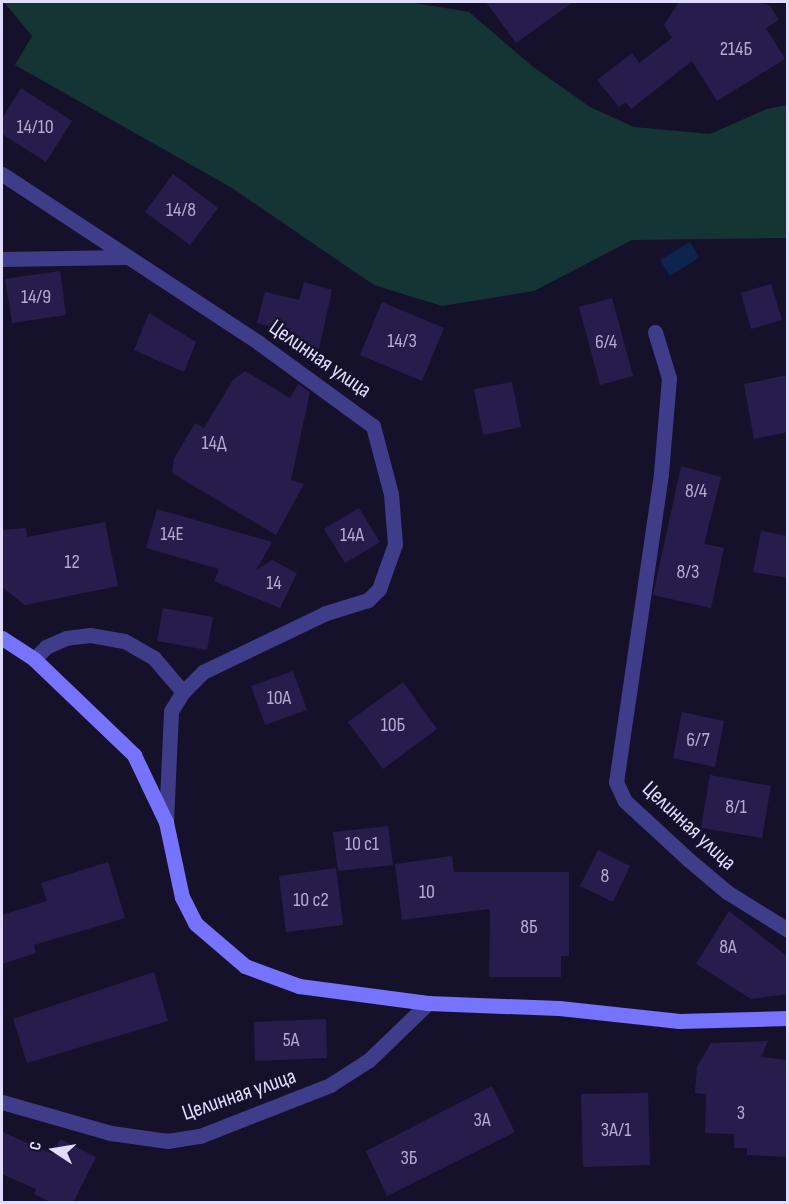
<!DOCTYPE html>
<meta charset="utf-8">
<style>
body{margin:0}
#map{position:relative;width:789px;height:1204px;overflow:hidden;background:#16112b;font-family:"Sofia Sans Condensed",sans-serif}
div>[style]{position:absolute}
[style*='--x']{left:calc(var(--x)*1px);top:calc(var(--y)*1px);width:calc(var(--w)*1px);rotate:calc(var(--a)*1deg)}
.green>*{inset:0;background:#143534}
.water>*{inset:0;background:#0d254e}
.building>*{inset:0;background:#271d4c}
.lane>*{height:15px;margin:-7.5px;padding:0 7.5px;transform-origin:7.5px;border-radius:7.5px;background:#3f3d8a}
.street>*{height:15px;margin:-7.5px;padding:0 7.5px;transform-origin:7.5px;border-radius:7.5px;background:#3f3d8a}
.secondary>*{height:15px;margin:-7.5px;padding:0 7.5px;transform-origin:7.5px;border-radius:7.5px;background:#7673fe}
span{translate:-50% -50%;white-space:nowrap;text-align:center;line-height:1.15;-webkit-text-stroke:5px #16112b;paint-order:stroke}
.number-label{font-size:20px;color:#b2acd2}
.number-label span{-webkit-text-stroke-width:0}
.street-label{font-size:22px;color:#e0dcff}
.frame{position:absolute;inset:0;border:3px solid #e0dcff;pointer-events:none}
.north{position:absolute;left:24px;top:1120px;width:60px;height:60px;-webkit-text-stroke:4px #16112b;paint-order:stroke;rotate:282deg;font-size:16px;font-weight:700;line-height:24px;text-align:center;color:#e0dcff}
.north::after{content:'';display:block;margin:auto;width:21px;height:27px;background:#e0dcff;clip-path:polygon(50% 0,100% 100%,50% 72%,0 100%)}
</style>
<div id="map">
<div class="green">
<div style="clip-path:polygon(4px 2px,408px 2px,469px 12px,532px 66px,590px 107px,634px 127px,710px 134px,767px 109px,787px 105px,787px 238px,632px 240px,534px 291px,442px 306px,374px 285px,232px 188px,15px 65px,32px 36px)"></div>
</div>
<div class="water">
<div style="clip-path:polygon(690px 242px,699px 258px,670px 276px,660px 260px)"></div>
</div>
<div class="building">
<div style="clip-path:polygon(486px 2px,573px 2px,516px 43px)"></div>
<div style="clip-path:polygon(679px 2px,759px 2px,770px 6px,779px 20px,766px 28px,785px 59px,717px 101px,692px 61px,631px 109px,626px 102px,619px 107px,597px 80px,632px 53px,639px 63px,672px 38px,664px 25px)"></div>
<div style="clip-path:polygon(21px 88px,72px 121px,46px 162px,2px 134px,2px 119px)"></div>
<div style="clip-path:polygon(173px 174px,218px 208px,190px 245px,145px 212px)"></div>
<div style="clip-path:polygon(60px 271px,66px 315px,12px 323px,5px 279px)"></div>
<div style="clip-path:polygon(304px 282px,332px 290px,319px 349px,284px 341px,286px 330px,257px 323px,265px 292px,299px 300px)"></div>
<div style="clip-path:polygon(771px 284px,782px 320px,751px 329px,741px 293px)"></div>
<div style="clip-path:polygon(612px 298px,633px 376px,600px 385px,579px 307px)"></div>
<div style="clip-path:polygon(382px 302px,444px 328px,422px 381px,360px 355px)"></div>
<div style="clip-path:polygon(149px 313px,196px 342px,184px 372px,134px 350px)"></div>
<div style="clip-path:polygon(245px 371px,290px 398px,298px 384px,310px 392px,291px 480px,304px 484px,276px 535px,172px 473px,174px 459px,195px 423px,204px 428px,233px 380px)"></div>
<div style="clip-path:polygon(788px 375px,788px 432px,754px 439px,744px 384px)"></div>
<div style="clip-path:polygon(512px 382px,521px 427px,483px 435px,474px 389px)"></div>
<div style="clip-path:polygon(681px 466px,721px 477px,704px 544px,724px 548px,711px 608px,653px 595px)"></div>
<div style="clip-path:polygon(359px 508px,380px 542px,345px 563px,324px 529px)"></div>
<div style="clip-path:polygon(157px 509px,272px 542px,256px 570px,272px 560px,297px 573px,280px 608px,214px 581px,219px 569px,146px 548px)"></div>
<div style="clip-path:polygon(105px 522px,118px 586px,25px 605px,2px 587px,2px 530px,26px 528px,27px 537px)"></div>
<div style="clip-path:polygon(761px 531px,788px 536px,788px 578px,753px 572px)"></div>
<div style="clip-path:polygon(163px 608px,213px 617px,207px 650px,157px 641px)"></div>
<div style="clip-path:polygon(293px 671px,307px 710px,265px 725px,251px 686px)"></div>
<div style="clip-path:polygon(403px 682px,437px 729px,383px 769px,348px 722px)"></div>
<div style="clip-path:polygon(682px 712px,724px 721px,715px 767px,673px 758px)"></div>
<div style="clip-path:polygon(710px 775px,771px 786px,762px 838px,701px 828px)"></div>
<div style="clip-path:polygon(388px 826px,393px 865px,338px 871px,333px 832px)"></div>
<div style="clip-path:polygon(598px 850px,630px 866px,613px 902px,580px 886px)"></div>
<div style="clip-path:polygon(452px 856px,454px 872px,569px 872px,569px 956px,561px 956px,561px 977px,489px 977px,490px 909px,402px 920px,395px 864px)"></div>
<div style="clip-path:polygon(108px 862px,125px 918px,34px 945px,36px 953px,2px 964px,2px 915px,47px 901px,41px 883px)"></div>
<div style="clip-path:polygon(336px 868px,343px 925px,286px 932px,279px 876px)"></div>
<div style="clip-path:polygon(729px 911px,788px 957px,788px 994px,751px 999px,696px 964px)"></div>
<div style="clip-path:polygon(154px 972px,168px 1021px,27px 1063px,13px 1019px)"></div>
<div style="clip-path:polygon(326px 1019px,327px 1058px,255px 1061px,254px 1022px)"></div>
<div style="clip-path:polygon(768px 1041px,761px 1057px,788px 1060px,788px 1157px,747px 1155px,747px 1148px,734px 1148px,734px 1134px,705px 1133px,706px 1094px,695px 1093px,697px 1067px,711px 1043px)"></div>
<div style="clip-path:polygon(492px 1086px,515px 1132px,387px 1196px,366px 1151px)"></div>
<div style="clip-path:polygon(648px 1093px,650px 1165px,583px 1167px,581px 1094px)"></div>
<div style="clip-path:polygon(2px 1132px,53px 1154px,60px 1139px,96px 1157px,73px 1203px,52px 1203px,34px 1194px,36px 1189px,2px 1174px)"></div>
</div>
<div class="lane">
<div style="--x:2;--y:259;--w:124;--a:-0.9"></div>
<div style="--x:655;--y:332;--w:48;--a:73.1"></div>
<div style="--x:669;--y:378;--w:96;--a:94.8"></div>
<div style="--x:661;--y:474;--w:311;--a:98.3"></div>
<div style="--x:616;--y:782;--w:21;--a:65"></div>
<div style="--x:625;--y:801;--w:87;--a:42.7"></div>
<div style="--x:689;--y:860;--w:50;--a:40.1"></div>
<div style="--x:727;--y:892;--w:72;--a:31.9"></div>
</div>
<div class="street">
<div style="--x:2;--y:174;--w:308;--a:33.3"></div>
<div style="--x:259;--y:343;--w:141;--a:36.1"></div>
<div style="--x:373;--y:426;--w:70;--a:75.2"></div>
<div style="--x:391;--y:494;--w:50;--a:85.4"></div>
<div style="--x:395;--y:544;--w:48;--a:109.6"></div>
<div style="--x:379;--y:589;--w:16;--a:135"></div>
<div style="--x:368;--y:600;--w:44;--a:162.8"></div>
<div style="--x:326;--y:613;--w:136;--a:154.4"></div>
<div style="--x:203;--y:672;--w:28;--a:135"></div>
<div style="--x:183;--y:692;--w:45;--a:-130.5"></div>
<div style="--x:154;--y:658;--w:34;--a:-150"></div>
<div style="--x:124;--y:641;--w:35;--a:-170"></div>
<div style="--x:90;--y:635;--w:24;--a:173"></div>
<div style="--x:66;--y:638;--w:22;--a:156"></div>
<div style="--x:46;--y:647;--w:17;--a:135"></div>
<div style="--x:166;--y:822;--w:111;--a:-87.4"></div>
<div style="--x:171;--y:711;--w:22;--a:-58"></div>
<div style="--x:2;--y:1102;--w:113;--a:15.9"></div>
<div style="--x:111;--y:1133;--w:57;--a:8.1"></div>
<div style="--x:167;--y:1141;--w:33;--a:-9"></div>
<div style="--x:200;--y:1136;--w:140;--a:-21.4"></div>
<div style="--x:330;--y:1085;--w:46;--a:-32.7"></div>
<div style="--x:369;--y:1060;--w:82;--a:-44"></div>
</div>
<div class="secondary">
<div style="--x:2;--y:638;--w:38;--a:33"></div>
<div style="--x:34;--y:659;--w:139;--a:43.8"></div>
<div style="--x:134;--y:755;--w:74;--a:64.5"></div>
<div style="--x:166;--y:822;--w:77;--a:78"></div>
<div style="--x:182;--y:897;--w:30;--a:63"></div>
<div style="--x:196;--y:924;--w:65;--a:40.6"></div>
<div style="--x:245;--y:966;--w:58;--a:20.3"></div>
<div style="--x:299;--y:986;--w:130;--a:7.5"></div>
<div style="--x:428;--y:1003;--w:131;--a:2.2"></div>
<div style="--x:559;--y:1008;--w:121;--a:6.2"></div>
<div style="--x:679;--y:1021;--w:109;--a:-1.6"></div>
</div>
<div class="number-label">
<span style="left:736px;top:49px">214Б</span>
<span style="left:35px;top:127px">14/10</span>
<span style="left:181px;top:210px">14/8</span>
<span style="left:36px;top:297px">14/9</span>
<span style="left:402px;top:341px">14/3</span>
<span style="left:606px;top:342px">6/4</span>
<span style="left:214px;top:443px">14Д</span>
<span style="left:696px;top:491px">8/4</span>
<span style="left:172px;top:534px">14Е</span>
<span style="left:352px;top:535px">14А</span>
<span style="left:72px;top:562px">12</span>
<span style="left:688px;top:572px">8/3</span>
<span style="left:274px;top:583px">14</span>
<span style="left:279px;top:698px">10А</span>
<span style="left:393px;top:725px">10Б</span>
<span style="left:698px;top:740px">6/7</span>
<span style="left:736px;top:807px">8/1</span>
<span style="left:362px;top:844px">10 с1</span>
<span style="left:605px;top:876px">8</span>
<span style="left:427px;top:892px">10</span>
<span style="left:311px;top:900px">10 с2</span>
<span style="left:529px;top:927px">8Б</span>
<span style="left:728px;top:947px">8А</span>
<span style="left:291px;top:1040px">5А</span>
<span style="left:741px;top:1113px">3</span>
<span style="left:482px;top:1120px">3А</span>
<span style="left:616px;top:1130px">3А/1</span>
<span style="left:409px;top:1158px">3Б</span>
</div>
<div class="street-label">
<span style="left:320px;top:359px;rotate:35deg">Целинная улица</span>
<span style="left:689px;top:826px;rotate:43deg">Целинная улица</span>
<span style="left:239px;top:1095px;rotate:-19deg">Целинная улица</span>
</div>
<div class="frame"></div>
<div class="north">С</div>
</div>
